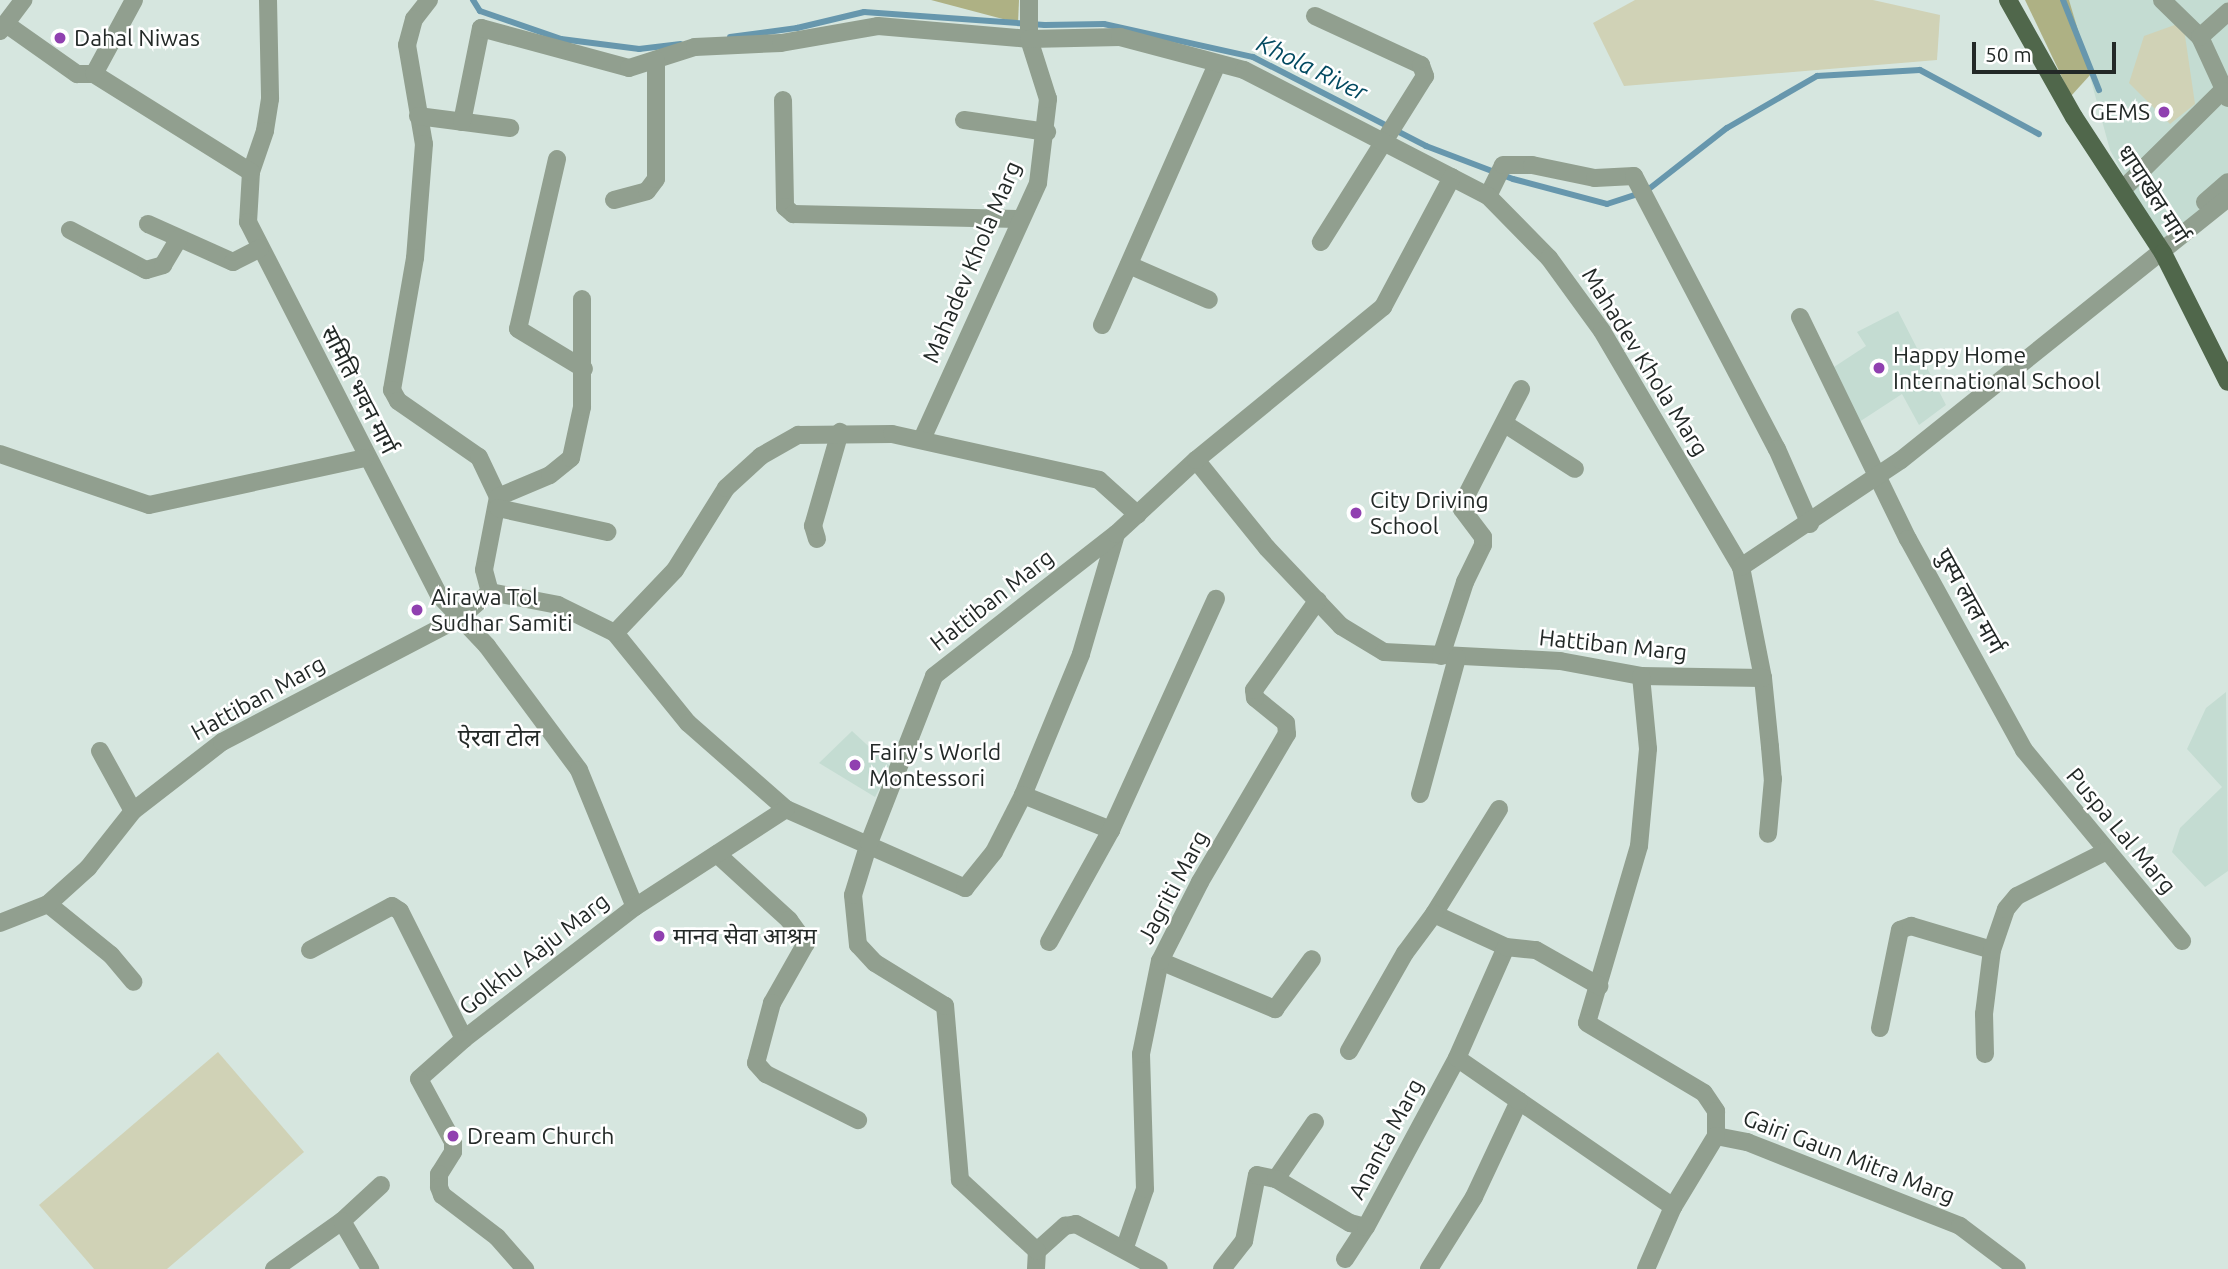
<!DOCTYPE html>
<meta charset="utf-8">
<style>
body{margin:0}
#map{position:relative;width:2228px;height:1269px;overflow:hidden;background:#d6e6df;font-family:Ubuntu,"Noto Sans Devanagari",sans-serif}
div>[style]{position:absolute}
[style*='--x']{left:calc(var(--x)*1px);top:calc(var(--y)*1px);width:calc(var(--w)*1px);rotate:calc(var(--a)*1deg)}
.built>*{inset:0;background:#c4dcd2}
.green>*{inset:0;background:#d0d2b6}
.forest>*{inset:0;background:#aeb184}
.stream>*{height:6px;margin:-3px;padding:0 3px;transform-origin:3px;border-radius:3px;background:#6797ad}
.minor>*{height:18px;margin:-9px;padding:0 9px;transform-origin:9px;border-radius:9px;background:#919f8f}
.major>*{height:18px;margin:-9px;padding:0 9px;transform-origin:9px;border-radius:9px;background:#50674b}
.dots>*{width:19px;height:19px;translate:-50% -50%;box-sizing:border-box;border:4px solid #fff;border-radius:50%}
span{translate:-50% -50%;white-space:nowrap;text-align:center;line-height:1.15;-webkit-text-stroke:5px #fff;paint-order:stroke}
.poi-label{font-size:23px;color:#232927}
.left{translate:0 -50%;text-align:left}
.right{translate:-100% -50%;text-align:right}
.street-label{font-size:23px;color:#232927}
.water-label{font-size:24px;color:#034a61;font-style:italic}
.neighbourhood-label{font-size:24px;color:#232927}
.scale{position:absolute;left:1972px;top:42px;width:144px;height:32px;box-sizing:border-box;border:4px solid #232927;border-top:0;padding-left:9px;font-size:21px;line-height:24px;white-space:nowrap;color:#232927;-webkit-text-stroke:5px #fff;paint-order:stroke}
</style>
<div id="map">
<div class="built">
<div style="clip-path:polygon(2069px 0,2228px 0,2228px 197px,2162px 245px,2110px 150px)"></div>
<div style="clip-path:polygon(1898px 311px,1946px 405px,1919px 425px,1902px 394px,1853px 426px,1834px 367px,1866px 346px,1857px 332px)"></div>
<div style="clip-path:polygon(2226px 692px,2228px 871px,2205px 887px,2172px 852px,2180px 828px,2222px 787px,2187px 749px,2206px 708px)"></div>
<div style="clip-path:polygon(852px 731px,891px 767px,875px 797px,819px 763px)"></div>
</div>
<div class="green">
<div style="clip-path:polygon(1635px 0,1873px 0,1940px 15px,1937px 60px,1624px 86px,1593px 23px)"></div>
<div style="clip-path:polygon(2183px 22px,2195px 104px,2170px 124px,2129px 83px,2144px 36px)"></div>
<div style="clip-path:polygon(218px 1052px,304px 1152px,167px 1269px,94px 1269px,39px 1205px)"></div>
</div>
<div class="forest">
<div style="clip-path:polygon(931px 0,1019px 0,1018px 23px)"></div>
<div style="clip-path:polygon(2025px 0,2069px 0,2091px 74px,2071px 96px)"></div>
</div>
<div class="stream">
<div style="--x:473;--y:0;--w:13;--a:58"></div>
<div style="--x:480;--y:11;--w:86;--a:19.1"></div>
<div style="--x:561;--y:39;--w:79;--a:7.3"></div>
<div style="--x:639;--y:49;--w:42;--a:-6.8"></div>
<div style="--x:2063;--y:0;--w:97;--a:68.2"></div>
<div style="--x:730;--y:37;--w:68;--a:-7.7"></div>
<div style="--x:797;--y:28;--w:69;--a:-13.4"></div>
<div style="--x:864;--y:12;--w:181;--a:4.1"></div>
<div style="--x:1045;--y:25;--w:59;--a:-1"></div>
<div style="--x:1104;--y:24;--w:153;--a:12.5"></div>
<div style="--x:1253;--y:57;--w:195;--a:27.2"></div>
<div style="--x:1426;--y:146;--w:93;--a:20.8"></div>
<div style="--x:1513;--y:179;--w:97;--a:14.9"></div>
<div style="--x:1607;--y:204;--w:40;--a:-18"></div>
<div style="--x:1645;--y:192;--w:104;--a:-38"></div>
<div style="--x:1727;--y:128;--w:104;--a:-30"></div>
<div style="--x:1817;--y:76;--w:103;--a:-3.3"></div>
<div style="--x:1920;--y:70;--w:135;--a:28.3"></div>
</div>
<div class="minor">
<div style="--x:268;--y:0;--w:99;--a:88.8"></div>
<div style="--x:270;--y:99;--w:32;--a:99"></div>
<div style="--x:265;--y:131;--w:43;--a:108.9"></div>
<div style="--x:251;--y:172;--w:50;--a:93.4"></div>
<div style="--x:248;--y:222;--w:419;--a:62.9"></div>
<div style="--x:439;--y:595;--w:70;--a:46.7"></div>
<div style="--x:487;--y:646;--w:154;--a:53.4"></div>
<div style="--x:579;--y:770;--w:148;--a:67.8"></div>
<div style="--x:429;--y:0;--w:24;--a:128"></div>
<div style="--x:414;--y:19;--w:27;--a:105"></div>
<div style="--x:407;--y:45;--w:100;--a:80.3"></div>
<div style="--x:424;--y:144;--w:114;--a:94.5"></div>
<div style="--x:415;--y:258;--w:134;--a:99.9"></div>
<div style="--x:392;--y:390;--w:13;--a:61"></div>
<div style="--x:398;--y:401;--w:98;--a:34.7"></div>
<div style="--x:479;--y:457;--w:44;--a:64.6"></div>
<div style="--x:498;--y:497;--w:74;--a:100.9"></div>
<div style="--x:484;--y:570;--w:23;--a:75"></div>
<div style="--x:2162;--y:0;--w:53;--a:44.2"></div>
<div style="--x:2200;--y:37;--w:67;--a:65.3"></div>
<div style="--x:1315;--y:16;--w:117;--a:24.8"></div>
<div style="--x:1421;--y:65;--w:12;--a:70"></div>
<div style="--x:1425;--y:76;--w:196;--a:122.1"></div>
<div style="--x:6;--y:24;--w:87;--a:35.2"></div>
<div style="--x:77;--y:74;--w:17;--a:0"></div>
<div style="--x:94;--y:74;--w:185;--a:32"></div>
<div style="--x:0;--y:31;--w:39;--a:-53"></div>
<div style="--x:2200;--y:37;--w:38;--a:-42"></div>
<div style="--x:94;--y:74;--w:84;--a:-61.6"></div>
<div style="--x:783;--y:100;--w:107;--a:88.9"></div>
<div style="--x:785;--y:207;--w:11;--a:41"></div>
<div style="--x:793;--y:214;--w:228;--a:1.3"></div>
<div style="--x:418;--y:116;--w:93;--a:7.4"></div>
<div style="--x:964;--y:120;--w:84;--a:8.2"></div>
<div style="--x:462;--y:122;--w:96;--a:-78.6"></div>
<div style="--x:481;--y:28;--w:153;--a:15.1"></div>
<div style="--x:629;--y:68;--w:69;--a:-17.7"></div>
<div style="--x:695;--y:47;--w:86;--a:-2.7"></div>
<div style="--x:781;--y:43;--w:98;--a:-9.9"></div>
<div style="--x:878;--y:26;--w:152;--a:4.9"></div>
<div style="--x:1029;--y:39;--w:39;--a:-90"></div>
<div style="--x:557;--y:159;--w:174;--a:102.9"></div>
<div style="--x:518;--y:329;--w:77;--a:31.2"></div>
<div style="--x:2122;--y:190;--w:141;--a:-44.7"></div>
<div style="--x:1488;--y:196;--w:34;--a:-64"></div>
<div style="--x:1503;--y:165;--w:29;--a:0"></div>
<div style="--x:1532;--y:165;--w:64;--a:11.7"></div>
<div style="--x:1595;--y:178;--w:39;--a:-3"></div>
<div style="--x:1634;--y:176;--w:308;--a:62.4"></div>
<div style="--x:1777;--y:449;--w:82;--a:66.3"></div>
<div style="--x:614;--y:200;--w:34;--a:-15"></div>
<div style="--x:647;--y:191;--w:15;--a:-53"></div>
<div style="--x:656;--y:179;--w:119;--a:-90"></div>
<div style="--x:2205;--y:202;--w:30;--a:-41"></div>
<div style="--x:148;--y:224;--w:93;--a:24.1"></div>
<div style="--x:233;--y:262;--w:30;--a:-27"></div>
<div style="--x:70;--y:230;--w:86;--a:27.8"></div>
<div style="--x:146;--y:270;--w:18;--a:-16"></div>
<div style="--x:163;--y:265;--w:31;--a:-59"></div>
<div style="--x:1129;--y:265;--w:87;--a:23.6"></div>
<div style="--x:1800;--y:317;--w:247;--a:64.1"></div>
<div style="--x:1908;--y:539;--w:241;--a:61.2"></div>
<div style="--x:2024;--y:750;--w:248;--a:50.4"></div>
<div style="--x:1102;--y:325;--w:285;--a:-66.2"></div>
<div style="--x:1505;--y:424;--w:83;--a:32.7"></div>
<div style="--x:922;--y:439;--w:281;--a:-65.6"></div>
<div style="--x:1038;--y:183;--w:85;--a:-83.2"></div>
<div style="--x:1048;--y:99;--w:63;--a:-107.6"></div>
<div style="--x:1029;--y:39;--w:91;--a:-1.3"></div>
<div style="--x:1120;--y:37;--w:128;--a:14.9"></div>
<div style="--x:1244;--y:70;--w:275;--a:27.3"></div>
<div style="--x:1488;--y:196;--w:87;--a:45.5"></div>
<div style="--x:1549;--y:258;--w:90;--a:54"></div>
<div style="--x:1602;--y:331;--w:274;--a:59.5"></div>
<div style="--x:1741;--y:567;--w:113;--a:78.8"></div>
<div style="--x:1763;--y:678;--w:69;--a:84.2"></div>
<div style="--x:1770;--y:747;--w:32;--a:85"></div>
<div style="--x:1773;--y:779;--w:55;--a:95.2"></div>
<div style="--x:0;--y:454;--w:157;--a:18.9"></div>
<div style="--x:149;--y:505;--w:221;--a:-12.3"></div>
<div style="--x:1196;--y:460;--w:113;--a:51.1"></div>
<div style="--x:1267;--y:548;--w:108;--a:46.5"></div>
<div style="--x:1341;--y:626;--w:50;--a:31.2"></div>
<div style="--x:1384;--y:652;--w:176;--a:2.9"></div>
<div style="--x:1560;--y:661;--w:82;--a:10.5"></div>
<div style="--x:1641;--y:676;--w:122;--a:0.9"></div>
<div style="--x:498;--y:497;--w:56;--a:-22.9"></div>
<div style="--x:550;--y:475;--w:27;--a:-39"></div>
<div style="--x:571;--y:458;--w:52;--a:-77.8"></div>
<div style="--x:582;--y:407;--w:108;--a:-90"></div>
<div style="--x:498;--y:508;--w:112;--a:12.4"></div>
<div style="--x:817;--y:539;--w:14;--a:-107"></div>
<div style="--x:813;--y:526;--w:98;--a:-74"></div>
<div style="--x:1741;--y:567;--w:192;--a:-33.8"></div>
<div style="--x:1901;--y:460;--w:419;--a:-38.7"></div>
<div style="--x:615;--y:633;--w:116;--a:51"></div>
<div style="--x:688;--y:723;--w:130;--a:41.3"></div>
<div style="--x:786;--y:809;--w:196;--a:23.8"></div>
<div style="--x:965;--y:888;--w:46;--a:-51.1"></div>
<div style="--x:994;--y:852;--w:64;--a:-63"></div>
<div style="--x:1023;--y:795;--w:152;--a:-67.6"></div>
<div style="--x:1081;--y:654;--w:125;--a:-73.7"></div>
<div style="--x:1441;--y:656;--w:78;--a:-72"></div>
<div style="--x:1465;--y:582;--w:41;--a:-64.1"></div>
<div style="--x:1483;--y:545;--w:8;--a:-90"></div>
<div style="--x:1483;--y:537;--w:35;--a:-127"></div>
<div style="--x:1462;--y:509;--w:7;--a:-82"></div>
<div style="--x:1463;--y:502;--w:127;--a:-62.8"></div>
<div style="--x:1641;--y:676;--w:73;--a:84.5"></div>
<div style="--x:1648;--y:749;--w:97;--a:95.3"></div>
<div style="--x:1639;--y:846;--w:184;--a:106.4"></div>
<div style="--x:1587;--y:1023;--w:136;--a:30.9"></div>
<div style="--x:1704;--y:1093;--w:22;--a:56"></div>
<div style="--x:1716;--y:1111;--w:25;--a:90"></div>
<div style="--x:100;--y:751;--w:68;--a:61.2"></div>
<div style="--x:1420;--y:794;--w:141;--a:-74.8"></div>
<div style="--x:1023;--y:795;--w:95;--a:21.7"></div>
<div style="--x:1499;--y:809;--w:123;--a:121.8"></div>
<div style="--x:1434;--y:914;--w:79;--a:24.6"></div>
<div style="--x:717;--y:854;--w:98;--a:42.5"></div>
<div style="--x:789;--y:920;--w:29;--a:54"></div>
<div style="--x:806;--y:943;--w:69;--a:119.5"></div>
<div style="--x:772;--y:1003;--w:62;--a:104.9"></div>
<div style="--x:756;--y:1063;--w:15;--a:48"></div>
<div style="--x:766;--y:1074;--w:103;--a:26.6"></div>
<div style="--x:48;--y:904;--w:81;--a:39"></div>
<div style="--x:111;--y:955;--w:35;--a:50"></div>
<div style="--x:0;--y:923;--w:52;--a:-21.6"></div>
<div style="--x:48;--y:904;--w:54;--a:-42"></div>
<div style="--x:88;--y:868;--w:73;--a:-51.7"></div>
<div style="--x:133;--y:811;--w:113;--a:-37.8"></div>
<div style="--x:222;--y:742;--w:270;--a:-27.6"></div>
<div style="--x:461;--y:617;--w:38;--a:-41"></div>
<div style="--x:490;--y:592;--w:69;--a:10.8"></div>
<div style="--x:558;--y:605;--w:64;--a:26.2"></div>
<div style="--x:615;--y:633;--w:87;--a:-46.4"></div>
<div style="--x:675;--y:570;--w:97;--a:-58.1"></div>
<div style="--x:726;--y:488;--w:47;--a:-42.4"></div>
<div style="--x:761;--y:456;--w:43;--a:-29.6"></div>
<div style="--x:798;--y:435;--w:94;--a:-0.6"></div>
<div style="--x:892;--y:434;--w:212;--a:12.5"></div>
<div style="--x:1099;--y:480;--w:52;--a:41.9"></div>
<div style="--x:1049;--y:942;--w:128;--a:-61"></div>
<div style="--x:1111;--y:830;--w:254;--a:-65.6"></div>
<div style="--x:310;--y:950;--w:93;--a:-28.2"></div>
<div style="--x:392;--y:906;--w:9;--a:32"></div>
<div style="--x:400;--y:911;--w:143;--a:63.4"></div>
<div style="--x:464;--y:1039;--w:216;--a:-37.7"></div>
<div style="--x:635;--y:907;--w:180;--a:-33"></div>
<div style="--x:1160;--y:961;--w:125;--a:22.7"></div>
<div style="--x:1275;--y:1009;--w:62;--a:-53.5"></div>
<div style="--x:1880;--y:1028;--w:100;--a:-78.5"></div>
<div style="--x:1900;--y:930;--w:12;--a:-20"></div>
<div style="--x:1911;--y:926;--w:84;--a:16.5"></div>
<div style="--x:464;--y:1039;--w:60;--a:138.4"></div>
<div style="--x:419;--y:1079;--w:72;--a:61.6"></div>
<div style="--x:453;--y:1142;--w:10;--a:90"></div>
<div style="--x:453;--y:1152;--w:26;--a:122"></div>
<div style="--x:439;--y:1174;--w:13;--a:90"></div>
<div style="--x:439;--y:1187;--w:9;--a:69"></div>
<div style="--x:442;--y:1195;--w:69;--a:37.4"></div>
<div style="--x:497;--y:1237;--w:43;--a:48.8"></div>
<div style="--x:1349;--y:1051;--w:113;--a:-60.3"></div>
<div style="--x:1405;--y:953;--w:49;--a:-53.4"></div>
<div style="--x:1985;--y:1054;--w:40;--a:-91.4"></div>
<div style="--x:1984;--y:1014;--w:64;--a:-82.9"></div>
<div style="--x:1992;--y:950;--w:43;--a:-71.1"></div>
<div style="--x:2006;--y:909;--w:17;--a:-50"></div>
<div style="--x:2017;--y:896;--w:101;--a:-26.6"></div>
<div style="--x:1519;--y:1101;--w:187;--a:34.5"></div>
<div style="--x:1716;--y:1136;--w:32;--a:11"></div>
<div style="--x:1747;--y:1142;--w:229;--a:21.5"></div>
<div style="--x:1960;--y:1226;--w:71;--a:37"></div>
<div style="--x:1276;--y:1179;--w:69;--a:-55.6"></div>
<div style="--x:342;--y:1221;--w:53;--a:-42.7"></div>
<div style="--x:1125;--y:1247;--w:61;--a:-71"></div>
<div style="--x:1145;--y:1189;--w:135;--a:-91.7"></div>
<div style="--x:1141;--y:1054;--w:95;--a:-78.5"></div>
<div style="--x:1160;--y:961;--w:89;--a:-63.1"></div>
<div style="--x:1200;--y:882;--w:172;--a:-59.6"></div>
<div style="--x:1287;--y:734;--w:11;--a:-95"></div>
<div style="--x:1286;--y:723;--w:40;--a:-141"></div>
<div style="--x:1255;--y:698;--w:8;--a:-97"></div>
<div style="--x:1254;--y:690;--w:110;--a:-54.6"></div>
<div style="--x:1037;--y:1251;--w:38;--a:-42"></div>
<div style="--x:1065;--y:1226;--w:11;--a:-10"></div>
<div style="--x:1076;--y:1224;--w:94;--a:28.5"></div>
<div style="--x:1345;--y:1259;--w:38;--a:-57"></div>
<div style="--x:274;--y:1269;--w:83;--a:-35.2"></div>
<div style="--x:342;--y:1221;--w:56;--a:59.7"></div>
<div style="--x:1036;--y:1269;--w:18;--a:-87"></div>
<div style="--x:1037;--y:1251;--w:105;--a:-137.3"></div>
<div style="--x:960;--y:1180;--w:175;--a:-94.9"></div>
<div style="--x:945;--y:1006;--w:82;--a:-148.4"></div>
<div style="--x:875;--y:963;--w:25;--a:-133"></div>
<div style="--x:858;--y:945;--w:50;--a:-95.7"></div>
<div style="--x:853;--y:895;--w:54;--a:-72.9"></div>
<div style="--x:869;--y:843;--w:179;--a:-68.7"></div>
<div style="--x:934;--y:676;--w:231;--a:-38"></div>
<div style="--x:1116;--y:534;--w:109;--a:-42.8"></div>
<div style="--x:1196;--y:460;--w:242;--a:-39.3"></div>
<div style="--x:1383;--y:307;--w:147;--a:-62"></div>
<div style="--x:1222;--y:1269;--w:36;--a:-52"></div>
<div style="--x:1244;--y:1241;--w:67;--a:-78.9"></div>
<div style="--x:1257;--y:1175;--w:19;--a:12"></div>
<div style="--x:1276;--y:1179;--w:86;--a:30.7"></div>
<div style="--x:1350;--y:1223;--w:16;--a:14"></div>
<div style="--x:1366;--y:1227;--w:192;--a:-61.7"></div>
<div style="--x:1429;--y:1269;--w:85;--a:-58"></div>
<div style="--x:1474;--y:1197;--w:106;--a:-64.9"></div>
<div style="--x:1519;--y:1101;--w:75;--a:-145.3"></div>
<div style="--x:1457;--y:1058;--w:121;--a:-66.2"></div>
<div style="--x:1506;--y:947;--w:30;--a:6"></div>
<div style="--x:1536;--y:950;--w:73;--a:29.7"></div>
<div style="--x:1646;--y:1269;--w:68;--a:-66.5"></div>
<div style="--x:1673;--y:1207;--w:83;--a:-58.8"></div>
</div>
<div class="major">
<div style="--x:2008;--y:0;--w:134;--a:60.6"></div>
<div style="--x:2074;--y:117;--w:163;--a:56.8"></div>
<div style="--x:2163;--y:253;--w:144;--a:63.3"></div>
</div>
<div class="dots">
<div style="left:60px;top:38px;background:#9040b0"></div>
<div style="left:2164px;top:112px;background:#9040b0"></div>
<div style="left:1879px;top:368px;background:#9040b0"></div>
<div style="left:1356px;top:513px;background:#9040b0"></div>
<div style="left:417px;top:610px;background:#9040b0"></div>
<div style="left:855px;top:765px;background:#9040b0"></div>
<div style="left:659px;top:936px;background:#9040b0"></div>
<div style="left:453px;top:1136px;background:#9040b0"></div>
</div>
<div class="poi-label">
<span class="left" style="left:74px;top:38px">Dahal Niwas</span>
<span class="right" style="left:2150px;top:112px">GEMS</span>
<span class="left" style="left:1893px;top:368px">Happy Home<br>International School</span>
<span class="left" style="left:1370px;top:513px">City Driving<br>School</span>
<span class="left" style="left:431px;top:610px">Airawa Tol<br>Sudhar Samiti</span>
<span class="left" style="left:869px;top:765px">Fairy's World<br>Montessori</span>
<span class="left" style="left:673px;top:936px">मानव सेवा आश्रम</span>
<span class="left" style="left:467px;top:1136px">Dream Church</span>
</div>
<div class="street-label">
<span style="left:2153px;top:194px;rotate:57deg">धापाखेल मार्ग</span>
<span style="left:972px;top:262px;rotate:-67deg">Mahadev Khola Marg</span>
<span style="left:1645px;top:362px;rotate:58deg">Mahadev Khola Marg</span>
<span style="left:359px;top:390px;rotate:63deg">समिति भवन मार्ग</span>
<span style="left:992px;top:600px;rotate:-38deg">Hattiban Marg</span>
<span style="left:1970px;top:601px;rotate:61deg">पुस्प लाल मार्ग</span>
<span style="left:1613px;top:645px;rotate:6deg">Hattiban Marg</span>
<span style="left:258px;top:698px;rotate:-29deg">Hattiban Marg</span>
<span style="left:2121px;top:831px;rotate:50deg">Puspa Lal Marg</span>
<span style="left:1173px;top:887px;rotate:-62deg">Jagriti Marg</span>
<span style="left:534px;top:954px;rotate:-38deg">Golkhu Aaju Marg</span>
<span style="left:1386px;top:1139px;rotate:-62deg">Ananta Marg</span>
<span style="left:1849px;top:1157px;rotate:21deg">Gairi Gaun Mitra Marg</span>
</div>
<div class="water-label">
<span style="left:1312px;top:68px;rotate:26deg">Khola River</span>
</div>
<div class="neighbourhood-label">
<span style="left:499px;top:738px">ऐरवा टोल</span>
</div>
<div class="scale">50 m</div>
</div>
